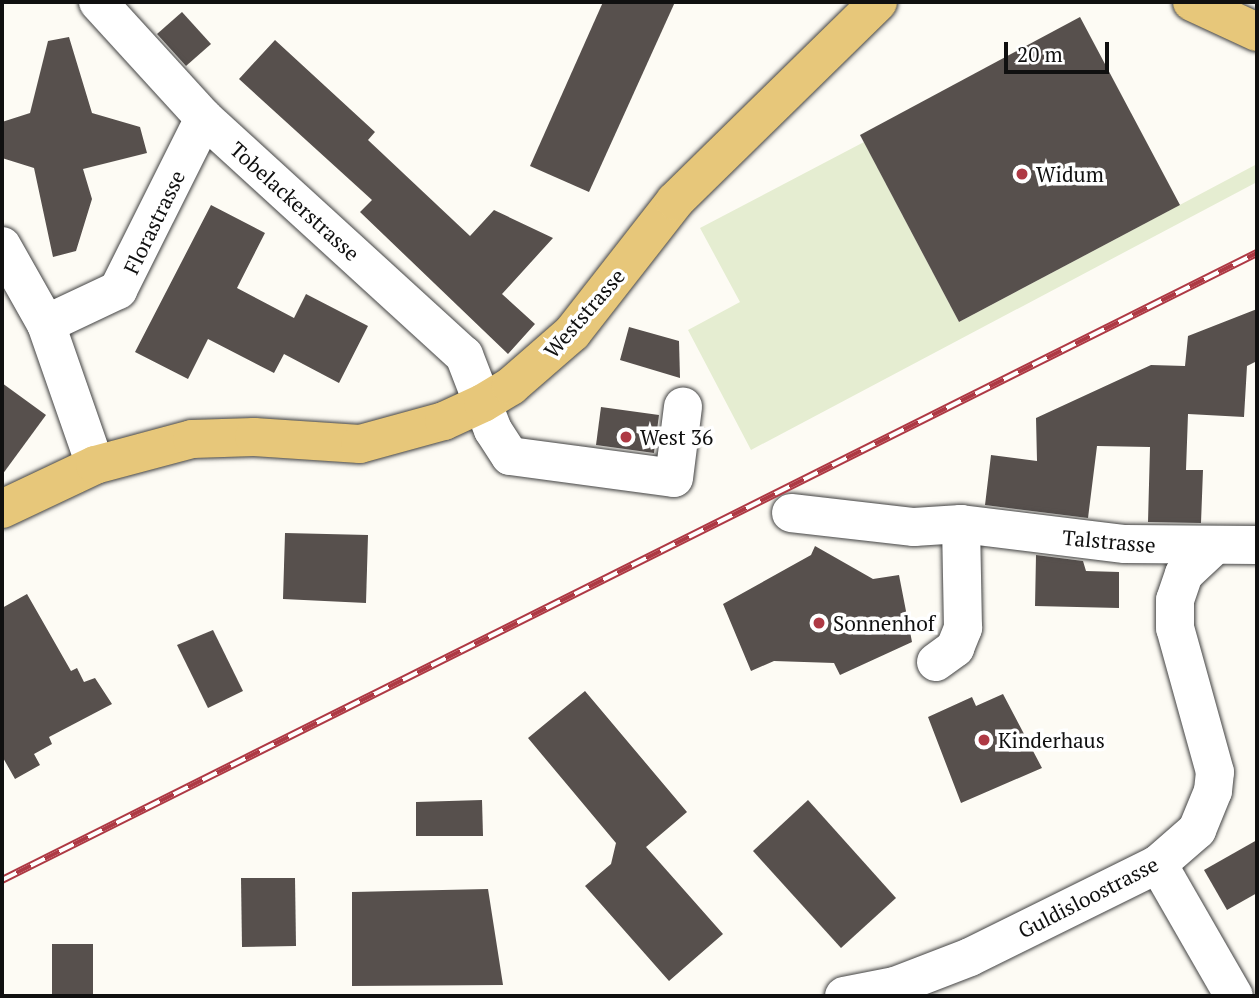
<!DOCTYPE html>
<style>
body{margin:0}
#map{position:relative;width:1259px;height:998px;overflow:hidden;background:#fdfbf4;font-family:"PT Serif",serif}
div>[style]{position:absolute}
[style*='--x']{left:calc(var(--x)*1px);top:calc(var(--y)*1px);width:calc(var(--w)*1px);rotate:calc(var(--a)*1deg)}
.pitch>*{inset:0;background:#e5edd1}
.building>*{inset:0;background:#57504d}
.roads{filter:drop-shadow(0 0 2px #434343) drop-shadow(0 0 2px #434343)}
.minor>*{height:38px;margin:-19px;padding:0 19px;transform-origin:19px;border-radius:19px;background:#fff}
.major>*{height:38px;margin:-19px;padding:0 19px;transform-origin:19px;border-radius:19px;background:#e7c77a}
.rail>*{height:8px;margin-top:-4px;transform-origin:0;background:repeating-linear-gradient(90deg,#fff 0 16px,#ae3944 0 32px);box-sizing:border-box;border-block:2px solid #ae3944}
.dots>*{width:19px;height:19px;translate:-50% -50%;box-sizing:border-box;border:4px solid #fff;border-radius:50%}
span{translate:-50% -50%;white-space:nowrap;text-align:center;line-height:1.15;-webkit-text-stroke:7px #fff;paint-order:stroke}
.poi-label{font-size:21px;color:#101010}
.left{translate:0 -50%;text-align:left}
.street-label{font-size:21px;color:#101010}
.frame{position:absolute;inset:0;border:4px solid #101010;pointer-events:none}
.scale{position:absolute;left:1004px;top:42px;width:105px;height:32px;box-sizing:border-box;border:4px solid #101010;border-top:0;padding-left:9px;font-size:21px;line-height:24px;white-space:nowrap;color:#101010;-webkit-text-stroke:5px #fff;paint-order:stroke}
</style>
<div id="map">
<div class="pitch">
<div style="clip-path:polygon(864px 142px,959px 322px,1257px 164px,1257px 182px,751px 450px,688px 330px,740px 302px,700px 228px)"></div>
</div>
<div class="building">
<div style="clip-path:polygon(603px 2px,675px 2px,589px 192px,530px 166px)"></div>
<div style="clip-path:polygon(182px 12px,211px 44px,186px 66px,157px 34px)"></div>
<div style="clip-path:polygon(1080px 17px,1180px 205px,959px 322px,860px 135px)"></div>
<div style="clip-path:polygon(69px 37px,92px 113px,140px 127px,147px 153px,83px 169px,92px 199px,76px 251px,53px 257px,34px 168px,2px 158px,2px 122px,30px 113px,48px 41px)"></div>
<div style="clip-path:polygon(275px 40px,375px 132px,368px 140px,470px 236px,494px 210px,553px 238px,502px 294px,535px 324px,508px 354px,360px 212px,372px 200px,239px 79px)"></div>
<div style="clip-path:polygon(211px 205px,265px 233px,237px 288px,294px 318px,306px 294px,368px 326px,339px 383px,284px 354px,274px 373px,208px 339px,188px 379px,135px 352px)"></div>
<div style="clip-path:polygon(1257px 309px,1257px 361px,1247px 366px,1244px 417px,1188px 414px,1186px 470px,1203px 470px,1201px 523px,1148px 522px,1150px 447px,1097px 446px,1088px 518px,985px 505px,991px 455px,1037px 461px,1036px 418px,1151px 365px,1185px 366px,1188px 336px)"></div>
<div style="clip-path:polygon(629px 327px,679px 341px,680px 378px,620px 360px)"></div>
<div style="clip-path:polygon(2px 383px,46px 415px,2px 475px)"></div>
<div style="clip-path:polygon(601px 407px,659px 415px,654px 453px,596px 445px)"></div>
<div style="clip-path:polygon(285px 533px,368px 535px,366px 603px,283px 599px)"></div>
<div style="clip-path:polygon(815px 546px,873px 579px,899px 575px,912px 642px,840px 675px,834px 663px,774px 661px,751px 671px,723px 604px,811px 555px)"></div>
<div style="clip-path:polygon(1036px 555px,1083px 561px,1086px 571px,1119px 572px,1119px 608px,1035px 606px)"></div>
<div style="clip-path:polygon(27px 594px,71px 671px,77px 668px,84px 682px,95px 678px,112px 704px,49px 737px,52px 744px,34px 754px,40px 765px,15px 779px,2px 756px,2px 608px)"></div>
<div style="clip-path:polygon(213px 630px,243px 691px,208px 708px,177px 645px)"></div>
<div style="clip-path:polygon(585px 691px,687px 812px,646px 847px,723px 934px,669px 981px,585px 886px,611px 864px,616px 843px,528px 738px)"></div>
<div style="clip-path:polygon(1003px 694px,1042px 768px,961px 803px,928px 717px,972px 697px,976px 706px)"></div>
<div style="clip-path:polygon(482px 800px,483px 836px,416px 836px,416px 802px)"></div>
<div style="clip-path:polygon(808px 800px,896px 898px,841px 948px,753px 851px)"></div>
<div style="clip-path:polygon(1257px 840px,1257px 893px,1227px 910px,1204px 870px)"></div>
<div style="clip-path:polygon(241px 878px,295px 878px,296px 946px,242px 947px)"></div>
<div style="clip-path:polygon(488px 889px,503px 985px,352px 986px,352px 892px)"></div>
<div style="clip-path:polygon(52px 944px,93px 944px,93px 996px,52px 996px)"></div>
</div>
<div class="roads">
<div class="minor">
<div style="--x:98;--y:2;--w:157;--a:47.6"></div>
<div style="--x:204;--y:118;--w:352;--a:42.4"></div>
<div style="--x:464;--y:355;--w:80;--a:68.9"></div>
<div style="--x:493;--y:430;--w:31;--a:57"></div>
<div style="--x:510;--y:456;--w:165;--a:7.6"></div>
<div style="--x:674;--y:478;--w:72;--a:-82.8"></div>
<div style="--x:2;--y:246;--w:90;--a:60.6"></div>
<div style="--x:46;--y:324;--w:149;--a:70.8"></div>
<div style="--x:46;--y:324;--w:80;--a:-25.3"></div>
<div style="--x:118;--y:290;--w:192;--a:-63.4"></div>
<div style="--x:791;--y:513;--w:124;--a:6.5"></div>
<div style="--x:914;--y:527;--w:47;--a:-3.7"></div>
<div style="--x:961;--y:524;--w:165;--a:7"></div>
<div style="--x:1125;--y:544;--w:132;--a:0.4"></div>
<div style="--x:936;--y:662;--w:24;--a:-36"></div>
<div style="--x:955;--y:648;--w:22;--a:-68"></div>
<div style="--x:963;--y:628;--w:104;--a:-91.1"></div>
<div style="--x:1158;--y:864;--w:152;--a:60.1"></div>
<div style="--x:844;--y:996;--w:52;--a:-11.1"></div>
<div style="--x:895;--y:986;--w:80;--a:-21.1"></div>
<div style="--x:970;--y:957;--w:210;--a:-26.3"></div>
<div style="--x:1158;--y:864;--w:52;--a:-41.1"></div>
<div style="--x:1197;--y:830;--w:42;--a:-67.7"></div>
<div style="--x:1213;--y:791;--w:19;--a:-84"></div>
<div style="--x:1215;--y:772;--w:149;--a:-105.5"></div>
<div style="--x:1175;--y:628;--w:28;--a:-90"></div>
<div style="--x:1175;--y:600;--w:28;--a:-71"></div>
<div style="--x:1184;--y:574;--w:38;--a:-43"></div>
</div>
<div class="major">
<div style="--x:1192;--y:2;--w:72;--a:24.8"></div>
<div style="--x:2;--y:509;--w:103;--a:-25.3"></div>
<div style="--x:95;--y:465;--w:100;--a:-15"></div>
<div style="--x:192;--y:439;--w:62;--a:-1.8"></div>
<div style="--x:254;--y:437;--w:106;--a:3.8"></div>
<div style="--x:360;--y:444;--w:87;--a:-15.3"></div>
<div style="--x:444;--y:421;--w:43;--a:-24.8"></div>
<div style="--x:483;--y:403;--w:33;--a:-31"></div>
<div style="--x:511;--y:386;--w:81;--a:-41"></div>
<div style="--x:572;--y:333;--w:167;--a:-52"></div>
<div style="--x:675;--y:201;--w:284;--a:-44.4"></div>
</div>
</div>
<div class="rail">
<div style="--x:2;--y:880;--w:1403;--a:-26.55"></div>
</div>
<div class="dots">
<div style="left:1022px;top:174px;background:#ae3944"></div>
<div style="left:626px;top:437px;background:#ae3944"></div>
<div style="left:819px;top:623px;background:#ae3944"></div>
<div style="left:984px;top:740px;background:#ae3944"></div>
</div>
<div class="poi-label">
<span class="left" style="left:1036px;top:174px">Widum</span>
<span class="left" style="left:640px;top:437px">West 36</span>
<span class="left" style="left:833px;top:623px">Sonnenhof</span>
<span class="left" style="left:998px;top:740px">Kinderhaus</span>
</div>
<div class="street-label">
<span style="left:295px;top:201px;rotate:42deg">Tobelackerstrasse</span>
<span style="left:154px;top:222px;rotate:-64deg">Florastrasse</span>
<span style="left:584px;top:313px;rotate:-49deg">Weststrasse</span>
<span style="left:1109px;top:541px;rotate:5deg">Talstrasse</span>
<span style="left:1088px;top:897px;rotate:-27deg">Guldisloostrasse</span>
</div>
<div class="frame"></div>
<div class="scale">20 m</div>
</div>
